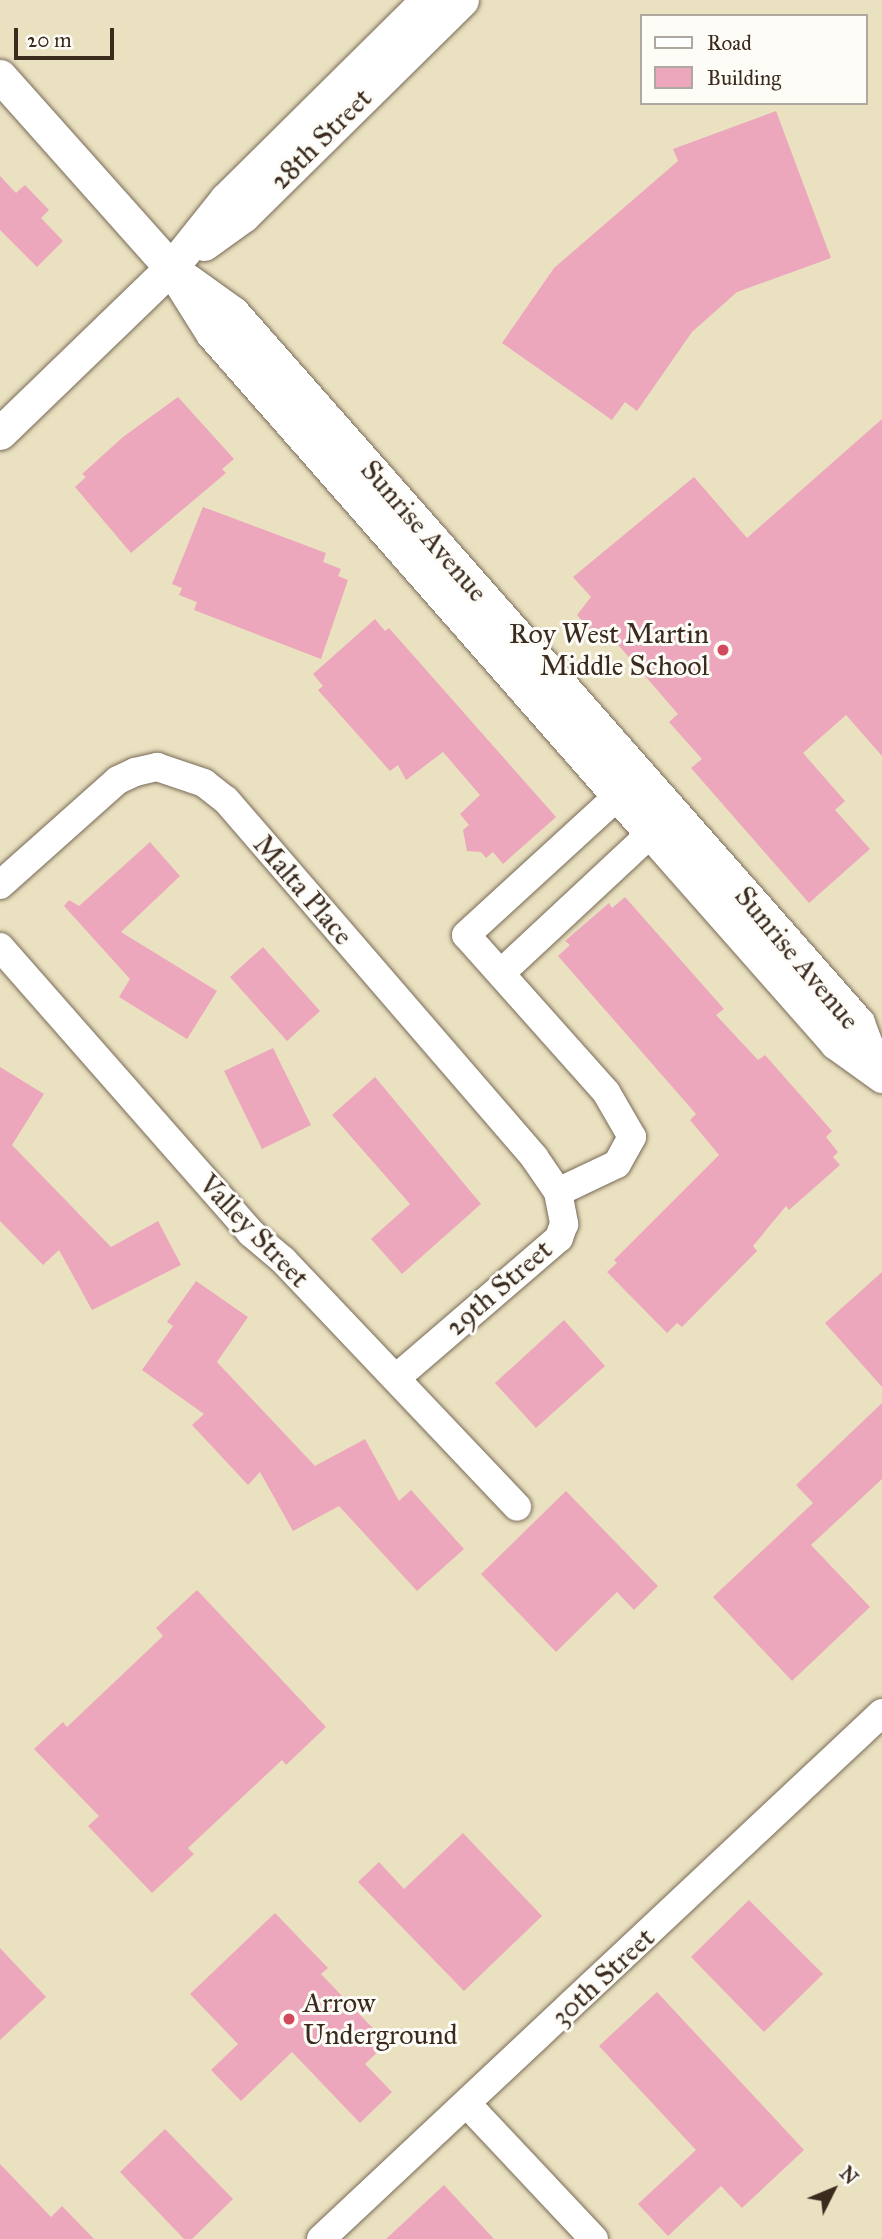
<!DOCTYPE html>
<style>
body{margin:0}
#map{position:relative;width:882px;height:2239px;overflow:hidden;background:#eae1c0;font-family:"IM FELL Great Primer",serif}
div>[style]{position:absolute}
[style*='--x']{left:calc(var(--x)*1px);top:calc(var(--y)*1px);width:calc(var(--w)*1px);rotate:calc(var(--a)*1deg)}
.building>*{inset:0;background:#eca7bd}
.roads{filter:drop-shadow(0 0 2px #786a57) drop-shadow(0 0 2px #786a57)}
.minor>*{height:28px;margin:-14px;padding:0 14px;transform-origin:14px;border-radius:14px;background:#fff}
.tertiary>*{height:33px;margin:-16.5px;padding:0 16.5px;transform-origin:16.5px;border-radius:16.5px;background:#fff}
.dots>*{width:19px;height:19px;translate:-50% -50%;box-sizing:border-box;border:4px solid #fdfcf7;border-radius:50%}
span{translate:-50% -50%;white-space:nowrap;text-align:center;line-height:1.15;-webkit-text-stroke:6px #fdfcf7;paint-order:stroke}
.street-label{font-size:28px;color:#3b2a1e}
.poi-label{font-size:28px;color:#3b2a1e}
.right{translate:-100% -50%;text-align:right}
.left{translate:0 -50%;text-align:left}
.legend{position:absolute;left:640px;top:14px;width:228px;height:91px;box-sizing:border-box;background:#fdfcf7;border:2px solid #afa8a0;margin:0;padding:9px 12px;list-style:none;font-size:21px;color:#3b2a1e}
.legend li{display:flex;align-items:center;gap:14px;height:35px}
.legend b{width:35px;border:2px solid #afa8a0}
.north{position:absolute;left:798px;top:2155px;width:70px;height:70px;-webkit-text-stroke:5px #fdfcf7;paint-order:stroke;rotate:47deg;font-size:19px;font-weight:700;line-height:28px;text-align:center;color:#3b2a1e}
.north::after{content:'';display:block;margin:auto;width:24px;height:32px;background:#3b2a1e;clip-path:polygon(50% 0,100% 100%,50% 72%,0 100%)}
.scale{position:absolute;left:14px;top:28px;width:100px;height:32px;box-sizing:border-box;border:4px solid #3b2a1e;border-top:0;padding-left:9px;font-size:21px;line-height:24px;white-space:nowrap;color:#3b2a1e;-webkit-text-stroke:5px #fdfcf7;paint-order:stroke}
</style>
<div id="map">
<div class="building">
<div style="clip-path:polygon(776px 111px,831px 258px,737px 292px,692px 332px,637px 411px,625px 402px,612px 420px,502px 343px,554px 268px,678px 161px,673px 149px)"></div>
<div style="clip-path:polygon(0 176px,16px 193px,25px 185px,49px 210px,41px 218px,63px 241px,37px 267px,0 230px)"></div>
<div style="clip-path:polygon(178px 397px,234px 459px,222px 469px,226px 473px,131px 553px,75px 487px,86px 477px,82px 474px,123px 437px)"></div>
<div style="clip-path:polygon(882px 419px,882px 756px,846px 715px,803px 753px,845px 801px,835px 810px,870px 849px,809px 903px,691px 768px,702px 759px,669px 722px,678px 714px,613px 639px,605px 647px,577px 615px,591px 597px,573px 577px,694px 477px,747px 538px)"></div>
<div style="clip-path:polygon(203px 507px,326px 553px,323px 562px,341px 569px,338px 576px,348px 580px,321px 659px,194px 610px,197px 602px,179px 595px,182px 588px,172px 584px)"></div>
<div style="clip-path:polygon(375px 619px,385px 631px,389px 628px,556px 817px,503px 864px,493px 852px,486px 858px,481px 852px,467px 851px,463px 830px,469px 825px,460px 814px,480px 795px,443px 752px,406px 780px,398px 765px,390px 771px,318px 690px,323px 686px,313px 674px)"></div>
<div style="clip-path:polygon(150px 842px,180px 876px,121px 932px,217px 991px,187px 1039px,119px 997px,130px 979px,64px 906px,69px 900px,79px 906px)"></div>
<div style="clip-path:polygon(625px 897px,724px 1009px,716px 1015px,758px 1060px,765px 1055px,832px 1131px,826px 1137px,838px 1152px,833px 1157px,840px 1165px,789px 1210px,786px 1206px,753px 1246px,757px 1251px,682px 1327px,677px 1323px,667px 1333px,607px 1272px,617px 1263px,614px 1260px,719px 1155px,690px 1120px,696px 1114px,558px 956px,570px 945px,565px 941px,609px 903px,612px 908px)"></div>
<div style="clip-path:polygon(263px 947px,320px 1011px,287px 1041px,230px 977px)"></div>
<div style="clip-path:polygon(273px 1048px,311px 1125px,262px 1149px,224px 1071px)"></div>
<div style="clip-path:polygon(0 1067px,44px 1094px,12px 1145px,111px 1247px,158px 1221px,181px 1265px,92px 1310px,59px 1250px,43px 1265px,0 1221px)"></div>
<div style="clip-path:polygon(375px 1077px,481px 1204px,402px 1274px,371px 1239px,410px 1204px,332px 1115px)"></div>
<div style="clip-path:polygon(882px 1272px,882px 1387px,825px 1323px)"></div>
<div style="clip-path:polygon(196px 1281px,248px 1317px,217px 1362px,315px 1466px,365px 1439px,399px 1501px,411px 1490px,464px 1549px,417px 1591px,339px 1506px,293px 1531px,260px 1472px,248px 1485px,192px 1425px,204px 1414px,142px 1370px,173px 1326px,167px 1322px)"></div>
<div style="clip-path:polygon(564px 1320px,605px 1366px,536px 1428px,495px 1383px)"></div>
<div style="clip-path:polygon(882px 1403px,882px 1479px,811px 1545px,870px 1607px,792px 1681px,713px 1597px,813px 1503px,796px 1485px)"></div>
<div style="clip-path:polygon(566px 1491px,658px 1586px,634px 1610px,617px 1592px,556px 1652px,481px 1574px)"></div>
<div style="clip-path:polygon(197px 1590px,326px 1727px,286px 1765px,282px 1760px,188px 1848px,194px 1854px,152px 1893px,88px 1826px,99px 1816px,34px 1749px,63px 1722px,67px 1727px,163px 1636px,156px 1628px)"></div>
<div style="clip-path:polygon(463px 1833px,542px 1916px,464px 1991px,358px 1882px,379px 1862px,404px 1889px)"></div>
<div style="clip-path:polygon(749px 1900px,823px 1974px,764px 2032px,691px 1957px)"></div>
<div style="clip-path:polygon(275px 1913px,328px 1968px,321px 1974px,387px 2043px,365px 2064px,392px 2092px,360px 2123px,292px 2052px,241px 2101px,211px 2070px,238px 2044px,190px 1994px)"></div>
<div style="clip-path:polygon(0 1948px,46px 1997px,0 2040px)"></div>
<div style="clip-path:polygon(657px 1992px,804px 2150px,742px 2208px,721px 2186px,668px 2236px,638px 2204px,696px 2150px,599px 2046px)"></div>
<div style="clip-path:polygon(165px 2129px,233px 2199px,192px 2239px,184px 2239px,120px 2172px)"></div>
<div style="clip-path:polygon(0 2164px,51px 2217px,62px 2206px,94px 2239px,0 2239px)"></div>
<div style="clip-path:polygon(444px 2185px,494px 2239px,386px 2239px)"></div>
</div>
<div class="roads">
<div class="minor">
<div style="--x:0;--y:885;--w:158;--a:-41.7"></div>
<div style="--x:118;--y:780;--w:19;--a:-25"></div>
<div style="--x:135;--y:772;--w:23;--a:-13"></div>
<div style="--x:157;--y:767;--w:50;--a:18.8"></div>
<div style="--x:204;--y:783;--w:28;--a:38"></div>
<div style="--x:226;--y:800;--w:472;--a:49.2"></div>
<div style="--x:534;--y:1157;--w:42;--a:55.6"></div>
<div style="--x:558;--y:1192;--w:33;--a:79"></div>
<div style="--x:564;--y:1224;--w:15;--a:110"></div>
<div style="--x:559;--y:1238;--w:215;--a:139.3"></div>
<div style="--x:0;--y:947;--w:381;--a:48.7"></div>
<div style="--x:251;--y:1233;--w:42;--a:40.2"></div>
<div style="--x:283;--y:1260;--w:340;--a:46.5"></div>
<div style="--x:501;--y:973;--w:224;--a:-43"></div>
<div style="--x:558;--y:1192;--w:65;--a:-25.4"></div>
<div style="--x:617;--y:1164;--w:31;--a:-61"></div>
<div style="--x:632;--y:1137;--w:52;--a:-120"></div>
<div style="--x:606;--y:1092;--w:210;--a:-131.7"></div>
<div style="--x:466;--y:935;--w:228;--a:-42.5"></div>
<div style="--x:468;--y:2105;--w:184;--a:46.8"></div>
<div style="--x:321;--y:2239;--w:769;--a:-43.16"></div>
</div>
<div class="tertiary">
<div style="--x:0;--y:76;--w:257;--a:48.3"></div>
<div style="--x:171;--y:268;--w:77;--a:57.8"></div>
<div style="--x:212;--y:333;--w:665;--a:48.72"></div>
<div style="--x:651;--y:833;--w:280;--a:48.6"></div>
<div style="--x:836;--y:1043;--w:57;--a:35.7"></div>
<div style="--x:204;--y:244;--w:49;--a:-35.9"></div>
<div style="--x:244;--y:215;--w:306;--a:-44.6"></div>
<div style="--x:187;--y:280;--w:57;--a:35.7"></div>
<div style="--x:233;--y:313;--w:946;--a:48.64"></div>
<div style="--x:858;--y:1023;--w:48;--a:69.3"></div>
<div style="--x:0;--y:433;--w:238;--a:-44"></div>
<div style="--x:171;--y:268;--w:88;--a:-51.4"></div>
<div style="--x:226;--y:199;--w:283;--a:-44.7"></div>
</div>
</div>
<div class="dots">
<div style="left:723px;top:650px;background:#d1495b"></div>
<div style="left:289px;top:2019px;background:#d1495b"></div>
</div>
<div class="street-label">
<span style="left:321px;top:139px;rotate:-45deg">28th Street</span>
<span style="left:424px;top:531px;rotate:49deg">Sunrise Avenue</span>
<span style="left:303px;top:890px;rotate:49deg">Malta Place</span>
<span style="left:797px;top:958px;rotate:50deg">Sunrise Avenue</span>
<span style="left:254px;top:1231px;rotate:46deg">Valley Street</span>
<span style="left:499px;top:1288px;rotate:-41deg">29th Street</span>
<span style="left:603px;top:1977px;rotate:-43deg">30th Street</span>
</div>
<div class="poi-label">
<span class="right" style="left:709px;top:650px">Roy West Martin<br>Middle School</span>
<span class="left" style="left:303px;top:2019px">Arrow<br>Underground</span>
</div>
<ul class="legend">
<li><b style="height:9px;background:#fff"></b>Road</li>
<li><b style="height:19px;background:#eca7bd"></b>Building</li>
</ul>
<div class="north">N</div>
<div class="scale">20 m</div>
</div>
